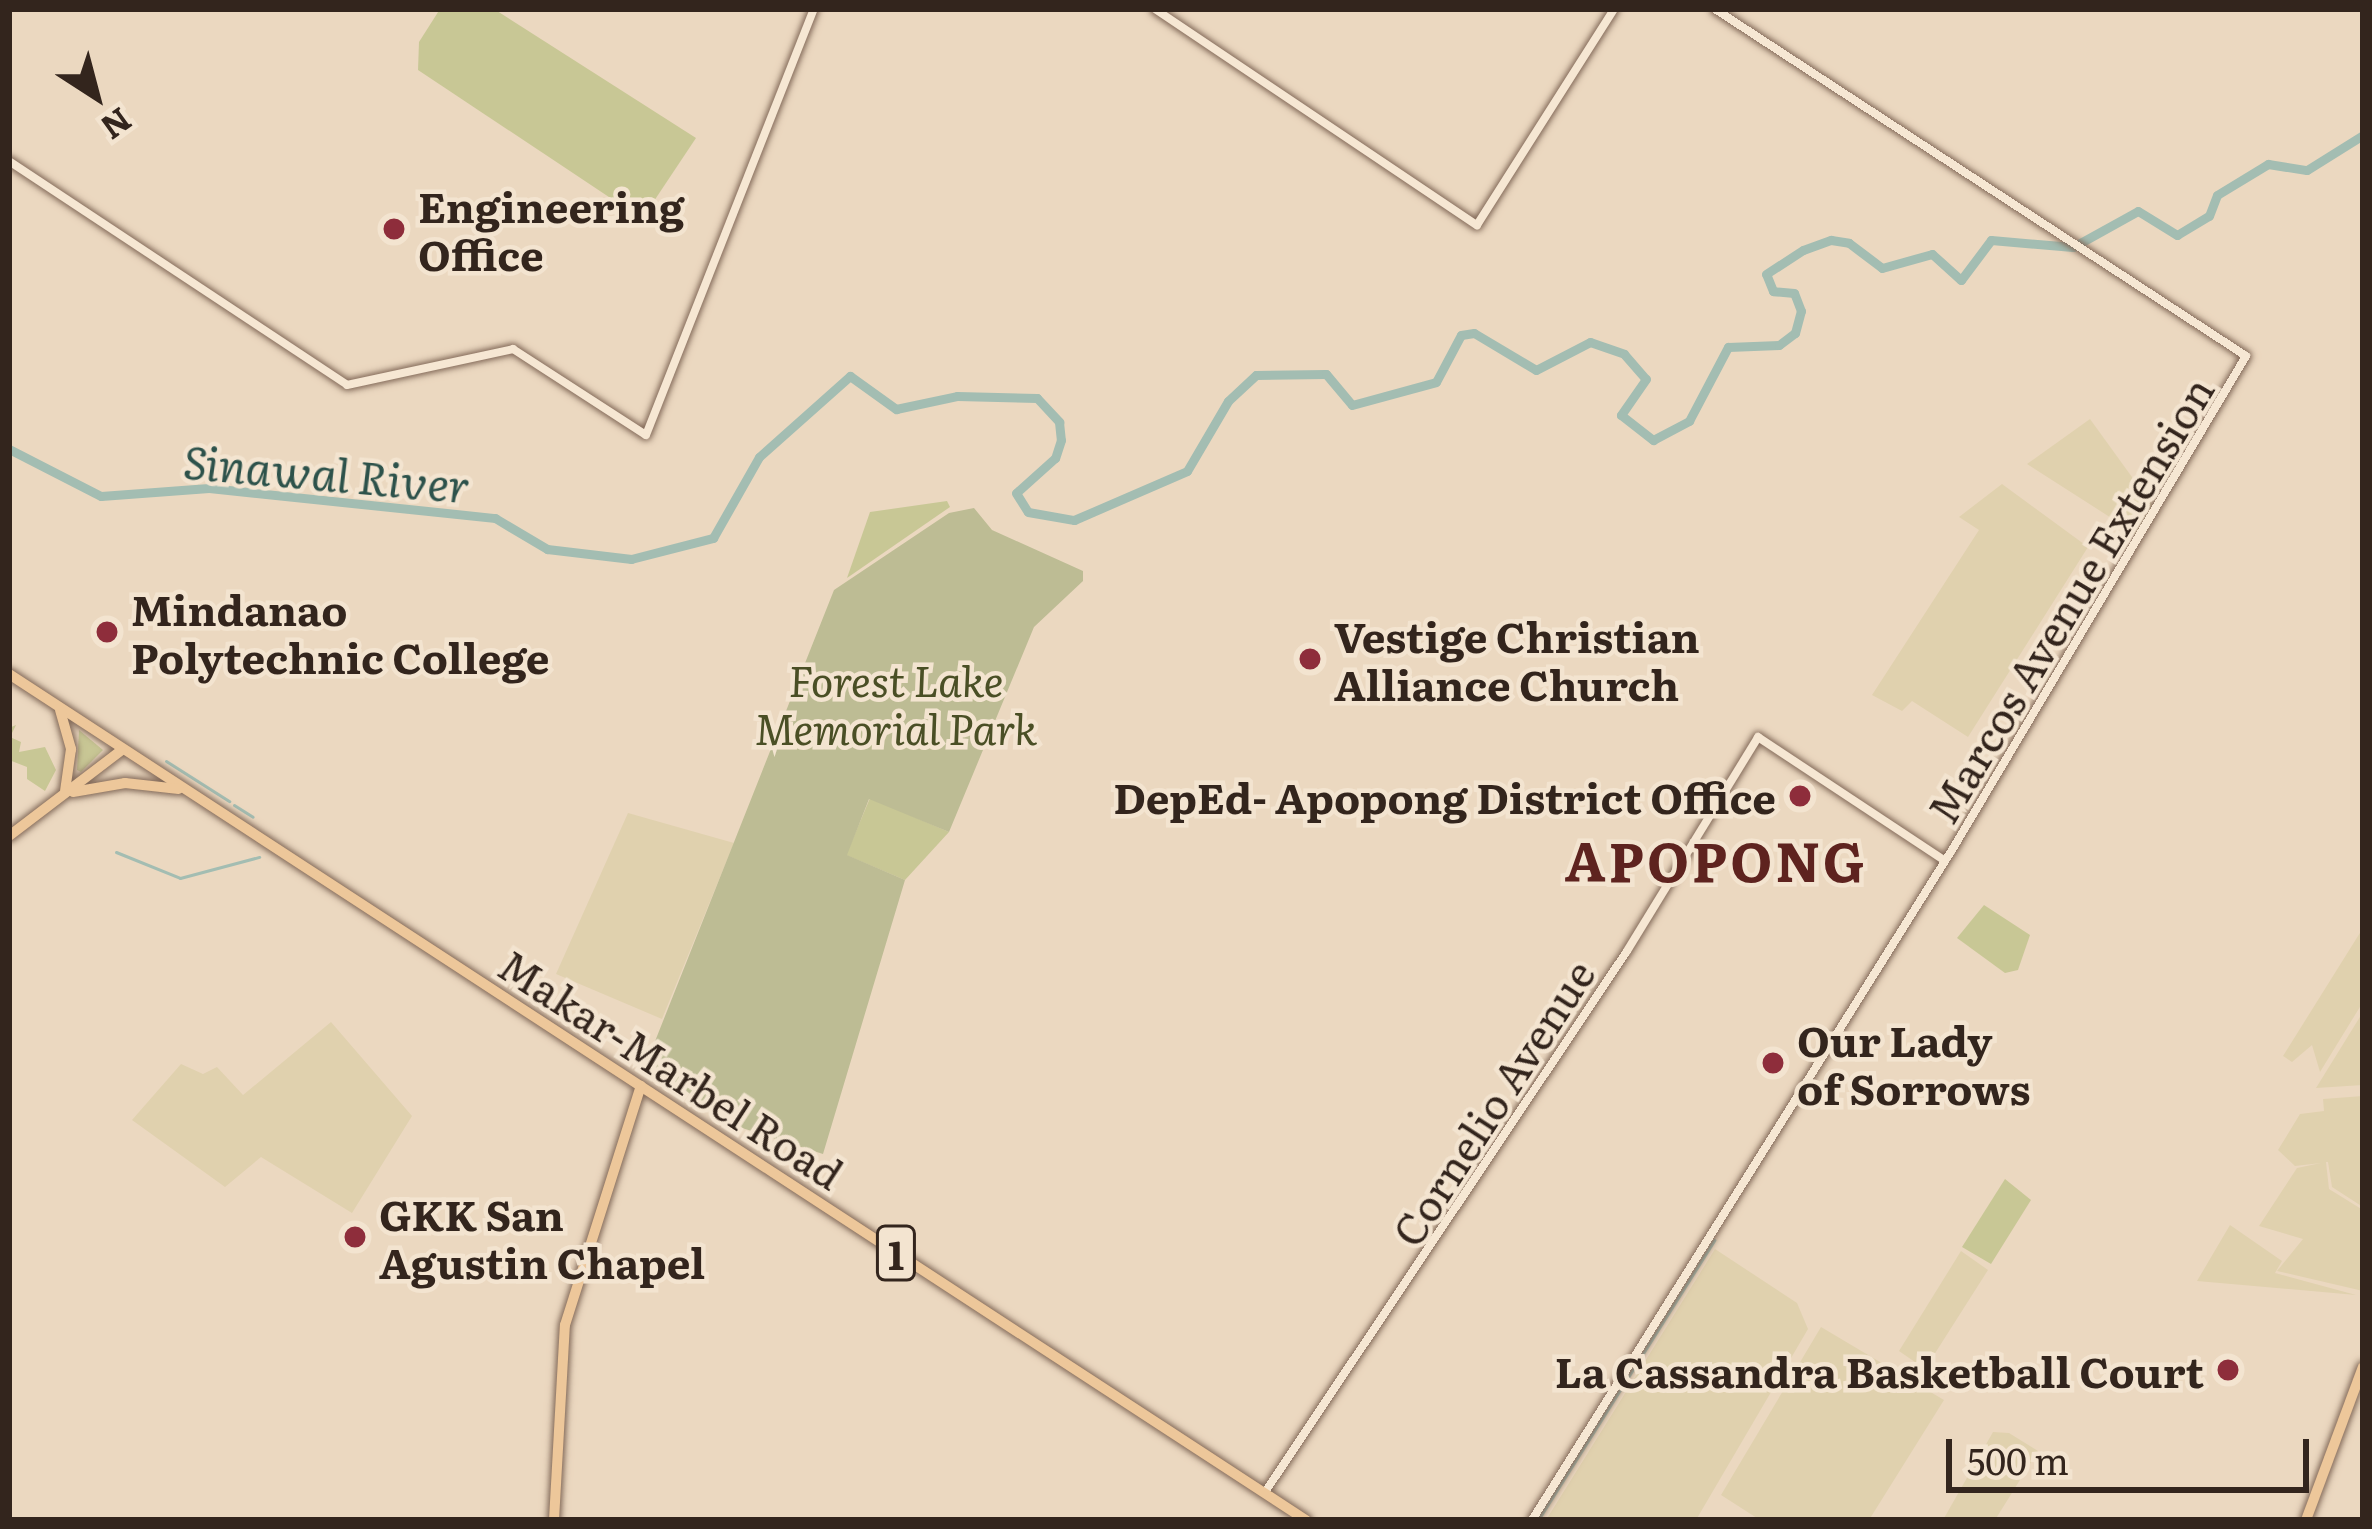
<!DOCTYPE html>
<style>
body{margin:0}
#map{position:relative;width:2372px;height:1529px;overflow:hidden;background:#ebd8c0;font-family:Literata,serif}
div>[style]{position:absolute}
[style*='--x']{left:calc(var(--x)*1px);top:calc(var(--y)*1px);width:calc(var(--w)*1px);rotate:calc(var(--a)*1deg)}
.farmland>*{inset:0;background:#e0d1ae}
.green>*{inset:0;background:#c8c795}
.cemetery>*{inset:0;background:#bdbc94}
.stream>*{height:3px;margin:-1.5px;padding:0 1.5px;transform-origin:1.5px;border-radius:1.5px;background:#a3bdb2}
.river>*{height:9px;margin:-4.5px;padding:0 4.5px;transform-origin:4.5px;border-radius:4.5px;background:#a3bdb2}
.roads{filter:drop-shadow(0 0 3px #836a59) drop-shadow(0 0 3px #836a59)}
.minor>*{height:8px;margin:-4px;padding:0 4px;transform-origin:4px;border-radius:4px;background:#f6e7d3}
.major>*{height:10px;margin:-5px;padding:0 5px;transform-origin:5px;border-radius:5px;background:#edc79a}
.dots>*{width:33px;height:33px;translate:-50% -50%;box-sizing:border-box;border:6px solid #f3e4d0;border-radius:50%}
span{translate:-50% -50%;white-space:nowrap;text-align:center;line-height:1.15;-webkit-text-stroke:9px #f3e4d0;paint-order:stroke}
.shield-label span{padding:3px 9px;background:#f3e4d0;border:3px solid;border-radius:9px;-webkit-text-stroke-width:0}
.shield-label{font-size:39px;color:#33251d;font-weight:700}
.poi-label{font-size:42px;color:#33251d;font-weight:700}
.left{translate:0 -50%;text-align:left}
.right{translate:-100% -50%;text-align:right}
.street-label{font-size:42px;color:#33251d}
.park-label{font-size:42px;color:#4a4f25;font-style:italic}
.water-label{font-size:45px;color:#2d524b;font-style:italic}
.district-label{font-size:54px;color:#5e231f;font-weight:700;letter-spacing:3px}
.frame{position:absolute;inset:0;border:12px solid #33251d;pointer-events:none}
.north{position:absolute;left:36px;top:36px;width:120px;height:120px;-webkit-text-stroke:9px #f3e4d0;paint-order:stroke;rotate:144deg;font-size:33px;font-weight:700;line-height:48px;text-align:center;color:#33251d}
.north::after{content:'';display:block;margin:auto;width:42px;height:54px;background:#33251d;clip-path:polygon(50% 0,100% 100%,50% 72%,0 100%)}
.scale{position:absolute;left:1946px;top:1439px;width:363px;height:54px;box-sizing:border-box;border:6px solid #33251d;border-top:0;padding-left:15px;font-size:36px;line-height:42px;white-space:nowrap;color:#33251d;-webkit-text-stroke:9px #f3e4d0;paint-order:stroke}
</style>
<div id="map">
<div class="farmland">
<div style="clip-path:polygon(2090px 419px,2137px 484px,2116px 521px,2027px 464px)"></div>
<div style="clip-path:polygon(2002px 484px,2088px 547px,1968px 737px,1912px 701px,1902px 711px,1872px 695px,1979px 530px,1959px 517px)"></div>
<div style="clip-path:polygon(2139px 487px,2154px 507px,2137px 537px,2119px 523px)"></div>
<div style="clip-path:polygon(628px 813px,734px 843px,662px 1019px,556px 974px)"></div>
<div style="clip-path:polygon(2363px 928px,2363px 1002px,2320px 1072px,2312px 1045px,2292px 1062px,2283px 1056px)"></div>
<div style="clip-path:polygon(2363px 1012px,2363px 1085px,2316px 1088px)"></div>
<div style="clip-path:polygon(331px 1022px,412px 1116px,352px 1213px,261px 1157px,225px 1187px,132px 1120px,181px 1064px,203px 1074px,217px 1067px,243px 1095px)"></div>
<div style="clip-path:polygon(2363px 1096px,2363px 1207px,2332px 1187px,2328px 1162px,2326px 1162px,2329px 1189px,2363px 1210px,2363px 1291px,2277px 1271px,2303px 1239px,2259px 1226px,2297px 1168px,2321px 1163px,2295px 1166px,2278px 1150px,2300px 1114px,2324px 1111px,2323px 1099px)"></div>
<div style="clip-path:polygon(2230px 1225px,2282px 1261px,2275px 1273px,2356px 1295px,2197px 1281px)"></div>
<div style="clip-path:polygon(1715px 1249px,1797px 1303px,1808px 1329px,1696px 1520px,1546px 1520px)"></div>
<div style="clip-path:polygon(1961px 1251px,1988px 1270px,1925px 1369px,1899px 1351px)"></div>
<div style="clip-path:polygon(1821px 1327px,1944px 1400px,1869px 1520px,1760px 1520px,1721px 1495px)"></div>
<div style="clip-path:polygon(1993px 1432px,2009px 1433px,2038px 1451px,1995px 1520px,1943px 1520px)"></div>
</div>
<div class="green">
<div style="clip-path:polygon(440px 9px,494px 9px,696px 138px,642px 219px,418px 70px,419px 42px)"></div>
<div style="clip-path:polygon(947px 501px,950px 507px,847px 578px,870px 512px)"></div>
<div style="clip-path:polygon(16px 725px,10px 737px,21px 742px,19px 752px,45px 747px,56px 770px,45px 791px,27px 779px,27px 767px,9px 760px,9px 728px)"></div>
<div style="clip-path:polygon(79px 730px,103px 750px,81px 772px,77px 770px)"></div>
<div style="clip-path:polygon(870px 798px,949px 832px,905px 880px,846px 855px)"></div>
<div style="clip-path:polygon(1984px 905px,2030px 935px,2018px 970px,2005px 973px,1957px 938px)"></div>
<div style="clip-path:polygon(2005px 1179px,2031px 1200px,1991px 1264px,1962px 1247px)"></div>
</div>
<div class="cemetery">
<div style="clip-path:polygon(974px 508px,992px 530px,1083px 571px,1083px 581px,1034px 627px,949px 832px,869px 799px,847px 855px,905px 880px,823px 1154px,739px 1127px,646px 1064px,834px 590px,949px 513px)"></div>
</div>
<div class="stream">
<div style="--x:166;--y:761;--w:75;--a:32.4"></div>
<div style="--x:234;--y:805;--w:22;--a:32"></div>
<div style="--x:116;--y:852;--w:69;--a:22.1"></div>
<div style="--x:180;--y:878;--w:82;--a:-14.9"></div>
<div style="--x:1538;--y:1520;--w:331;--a:-57.8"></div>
</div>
<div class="river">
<div style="--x:9;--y:449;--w:103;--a:27.1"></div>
<div style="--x:101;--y:496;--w:108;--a:-4.2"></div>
<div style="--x:209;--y:488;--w:288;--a:6"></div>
<div style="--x:495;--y:518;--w:61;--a:30.8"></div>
<div style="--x:547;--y:549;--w:85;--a:6.8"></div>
<div style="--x:631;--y:559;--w:85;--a:-14.4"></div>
<div style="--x:713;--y:538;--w:93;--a:-60.4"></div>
<div style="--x:759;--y:457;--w:122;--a:-41.7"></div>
<div style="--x:850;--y:376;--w:57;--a:35.7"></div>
<div style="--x:896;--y:409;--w:62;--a:-12"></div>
<div style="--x:957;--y:396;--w:80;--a:1.4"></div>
<div style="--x:1037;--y:398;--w:33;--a:47"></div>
<div style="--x:1059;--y:422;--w:18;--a:84"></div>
<div style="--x:1061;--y:440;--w:19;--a:108"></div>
<div style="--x:1055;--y:458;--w:52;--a:138.1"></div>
<div style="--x:1016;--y:493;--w:22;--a:58"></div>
<div style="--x:1028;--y:512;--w:47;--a:9.9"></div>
<div style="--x:1074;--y:520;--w:123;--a:-23.4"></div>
<div style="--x:1187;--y:471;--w:81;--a:-59.6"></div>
<div style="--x:1228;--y:401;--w:38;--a:-43"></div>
<div style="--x:1256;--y:375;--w:70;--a:-0.8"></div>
<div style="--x:1326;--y:374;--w:40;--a:50"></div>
<div style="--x:1352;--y:405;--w:87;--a:-15.3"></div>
<div style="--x:1436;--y:382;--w:53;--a:-62"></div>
<div style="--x:1461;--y:335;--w:13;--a:-9"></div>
<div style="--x:1474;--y:333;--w:72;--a:30.8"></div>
<div style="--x:1536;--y:370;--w:61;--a:-27.4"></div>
<div style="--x:1590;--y:342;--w:36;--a:19"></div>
<div style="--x:1624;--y:354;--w:33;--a:49"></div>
<div style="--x:1646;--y:379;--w:44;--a:124.8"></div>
<div style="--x:1621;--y:415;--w:41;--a:38"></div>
<div style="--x:1653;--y:440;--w:41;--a:-27.8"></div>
<div style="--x:1689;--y:421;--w:84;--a:-62.2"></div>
<div style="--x:1728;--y:347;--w:51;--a:-2.2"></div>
<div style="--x:1779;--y:345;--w:20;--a:-37"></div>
<div style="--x:1795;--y:333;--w:23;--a:-75"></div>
<div style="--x:1801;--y:311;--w:19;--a:-111"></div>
<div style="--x:1794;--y:293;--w:21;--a:-175"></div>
<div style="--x:1773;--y:291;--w:18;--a:-112"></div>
<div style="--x:1766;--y:274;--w:44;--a:-33"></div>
<div style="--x:1803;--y:250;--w:30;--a:-20"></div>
<div style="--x:1831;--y:240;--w:18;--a:9"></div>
<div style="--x:1849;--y:243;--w:41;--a:37.1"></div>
<div style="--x:1882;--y:268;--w:52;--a:-15.6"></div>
<div style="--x:1932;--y:254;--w:39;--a:42"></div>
<div style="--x:1961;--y:280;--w:50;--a:-53.1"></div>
<div style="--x:1991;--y:240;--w:82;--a:4.9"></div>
<div style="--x:2073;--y:247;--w:74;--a:-29"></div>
<div style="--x:2138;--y:211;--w:46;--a:31.6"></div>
<div style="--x:2177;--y:235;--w:37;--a:-31"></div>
<div style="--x:2209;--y:216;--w:22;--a:-69"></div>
<div style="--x:2217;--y:195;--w:60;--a:-31.3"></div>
<div style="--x:2268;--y:164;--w:39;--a:9"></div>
<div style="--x:2307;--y:170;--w:66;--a:-32"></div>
</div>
<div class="roads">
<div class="minor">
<div style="--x:1155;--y:9;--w:388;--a:33.9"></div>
<div style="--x:1477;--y:225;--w:256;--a:-57.6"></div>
<div style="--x:9;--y:161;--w:405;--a:33.5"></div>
<div style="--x:347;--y:385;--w:170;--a:-12.2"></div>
<div style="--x:513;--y:349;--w:158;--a:32.9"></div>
<div style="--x:646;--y:435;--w:458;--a:-68.5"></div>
<div style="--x:1265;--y:1492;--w:651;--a:-56.21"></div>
<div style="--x:1627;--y:951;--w:251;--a:-58.5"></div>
<div style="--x:1758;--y:737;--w:224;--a:33.5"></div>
<div style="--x:1532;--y:1520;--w:791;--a:-57.92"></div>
<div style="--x:1952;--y:850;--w:575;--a:-59.24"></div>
<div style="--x:2246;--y:356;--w:634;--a:-146.84"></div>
</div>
<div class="major">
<div style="--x:9;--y:674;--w:1549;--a:33.12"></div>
<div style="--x:60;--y:710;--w:41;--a:74.2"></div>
<div style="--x:71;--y:749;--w:42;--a:98.1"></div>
<div style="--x:73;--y:792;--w:53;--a:-9.8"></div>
<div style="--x:125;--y:783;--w:54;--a:6.3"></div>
<div style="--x:9;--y:836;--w:143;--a:-37.3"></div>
<div style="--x:554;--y:1520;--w:195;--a:-86.8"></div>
<div style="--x:565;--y:1325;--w:251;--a:-72.4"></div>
<div style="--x:2306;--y:1520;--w:163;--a:-69.6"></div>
</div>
</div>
<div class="dots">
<div style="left:394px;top:229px;background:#8e2d3b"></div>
<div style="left:107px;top:632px;background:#8e2d3b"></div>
<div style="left:1310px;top:659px;background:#8e2d3b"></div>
<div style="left:1800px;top:796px;background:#8e2d3b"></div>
<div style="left:1773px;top:1063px;background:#8e2d3b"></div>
<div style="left:355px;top:1237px;background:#8e2d3b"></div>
<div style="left:2228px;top:1370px;background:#8e2d3b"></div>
</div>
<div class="shield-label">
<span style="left:896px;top:1253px">1</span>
</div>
<div class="poi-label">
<span class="left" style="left:418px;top:229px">Engineering<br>Office</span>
<span class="left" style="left:131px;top:632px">Mindanao<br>Polytechnic College</span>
<span class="left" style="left:1334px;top:659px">Vestige Christian<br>Alliance Church</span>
<span class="right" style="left:1776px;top:796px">DepEd- Apopong District Office</span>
<span class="left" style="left:1797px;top:1063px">Our Lady<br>of Sorrows</span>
<span class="left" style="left:379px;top:1237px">GKK San<br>Agustin Chapel</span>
<span class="right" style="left:2204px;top:1370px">La Cassandra Basketball Court</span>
</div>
<div class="street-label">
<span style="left:2069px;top:599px;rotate:-59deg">Marcos Avenue Extension</span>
<span style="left:672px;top:1068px;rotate:33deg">Makar-Marbel Road</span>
<span style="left:1492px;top:1102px;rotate:-57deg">Cornelio Avenue</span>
</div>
<div class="park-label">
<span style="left:896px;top:703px">Forest Lake<br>Memorial Park</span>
</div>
<div class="water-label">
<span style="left:327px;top:472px;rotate:5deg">Sinawal River</span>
</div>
<div class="district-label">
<span style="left:1716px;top:859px">APOPONG</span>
</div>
<div class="frame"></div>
<div class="north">N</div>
<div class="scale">500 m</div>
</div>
